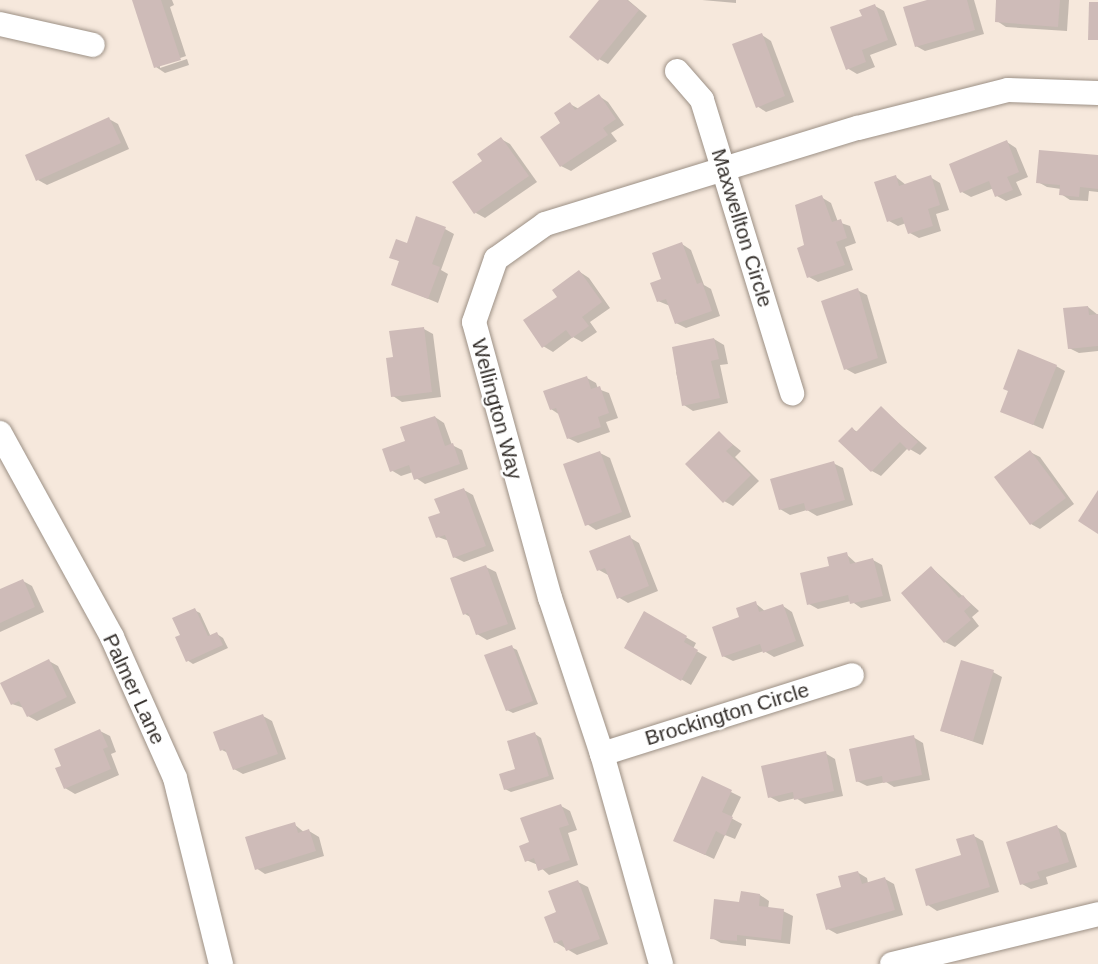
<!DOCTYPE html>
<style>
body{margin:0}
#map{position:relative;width:1098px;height:964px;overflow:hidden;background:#f6e8dc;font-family:Arial,sans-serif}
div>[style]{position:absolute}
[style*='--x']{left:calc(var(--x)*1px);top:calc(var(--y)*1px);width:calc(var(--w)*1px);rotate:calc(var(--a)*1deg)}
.shadow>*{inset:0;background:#0003}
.building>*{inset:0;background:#cebbb8}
.roads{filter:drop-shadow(0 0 2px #9c9085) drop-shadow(0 0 2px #9c9085)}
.street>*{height:24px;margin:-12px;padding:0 12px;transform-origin:12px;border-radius:12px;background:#fff}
span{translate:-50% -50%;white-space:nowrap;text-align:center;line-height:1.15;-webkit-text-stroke:5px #fff;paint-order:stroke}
.street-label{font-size:21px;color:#36312d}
</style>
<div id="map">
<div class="shadow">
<div style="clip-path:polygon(133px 0,172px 0,174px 5px,170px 7px,186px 56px,160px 65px,160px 68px,187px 59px,189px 65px,165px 73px,156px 67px)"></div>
<div style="clip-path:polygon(601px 0,628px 0,647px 16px,608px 64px,599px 59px)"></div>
<div style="clip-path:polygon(702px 0,736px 0,736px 3px)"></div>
<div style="clip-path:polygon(934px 0,974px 0,984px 34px,925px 51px,916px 46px)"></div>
<div style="clip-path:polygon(998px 0,1069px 0,1067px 31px,1006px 27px,997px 21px)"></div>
<div style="clip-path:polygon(875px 6px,884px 11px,897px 45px,870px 55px,875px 67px,857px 74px,847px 68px,864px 17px)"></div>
<div style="clip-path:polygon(762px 35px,771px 41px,794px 102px,766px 112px,757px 106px)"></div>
<div style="clip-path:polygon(599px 96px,608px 102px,624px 125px,611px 133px,617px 141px,571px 171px,561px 166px,570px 104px,579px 109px)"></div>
<div style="clip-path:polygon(109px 119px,118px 124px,129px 149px,47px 185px,38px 180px)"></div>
<div style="clip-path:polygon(501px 139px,510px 144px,537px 182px,485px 218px,476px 213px,484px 161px)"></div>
<div style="clip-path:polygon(1007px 142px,1016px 148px,1028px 177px,1016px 182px,1022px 195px,1006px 201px,997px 196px,994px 188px,971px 197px,962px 192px)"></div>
<div style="clip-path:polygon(1098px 157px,1098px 192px,1089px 191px,1088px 201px,1070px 200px,1061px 194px,1061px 189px,1047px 187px,1038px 182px)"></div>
<div style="clip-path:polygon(896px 177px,906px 185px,930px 177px,940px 183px,949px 210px,936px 214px,941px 231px,919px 238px,910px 233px,906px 223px,898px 226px,889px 221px)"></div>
<div style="clip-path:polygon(821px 197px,831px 203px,838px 222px,850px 226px,856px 243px,845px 247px,853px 270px,818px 282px,809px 277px,806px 246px)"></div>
<div style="clip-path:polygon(445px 229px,454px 234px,441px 270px,448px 274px,438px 303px,393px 284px,401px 262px,391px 257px,408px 245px)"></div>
<div style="clip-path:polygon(682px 244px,691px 250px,704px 285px,711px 289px,720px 316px,686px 328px,676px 323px,670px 306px,658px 301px,663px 280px)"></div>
<div style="clip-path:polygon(580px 272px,589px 278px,610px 308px,590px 322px,597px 332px,582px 342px,573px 337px,553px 352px,543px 346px,559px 297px)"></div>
<div style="clip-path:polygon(857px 290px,867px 295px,887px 363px,855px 374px,846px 369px)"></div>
<div style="clip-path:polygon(1088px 307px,1098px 315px,1098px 351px,1079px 353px,1069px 348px)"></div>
<div style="clip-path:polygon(424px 329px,433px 334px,441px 397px,402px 402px,393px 396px,395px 358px)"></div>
<div style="clip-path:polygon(714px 339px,724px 345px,728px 364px,720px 365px,728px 403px,693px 411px,684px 405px,676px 372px)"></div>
<div style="clip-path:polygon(1056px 366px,1065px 371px,1043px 429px,1002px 411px)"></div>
<div style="clip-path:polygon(587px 378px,596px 383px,598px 389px,609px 393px,618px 418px,606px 422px,610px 432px,578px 443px,568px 438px,560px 415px,551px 409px)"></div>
<div style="clip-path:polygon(881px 408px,927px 448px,920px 455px,908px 448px,881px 476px,872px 471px,852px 429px,858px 432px)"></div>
<div style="clip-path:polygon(435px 417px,444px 423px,452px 445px,462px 450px,468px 469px,425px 484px,416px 478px,413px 472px,401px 476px,391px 470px)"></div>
<div style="clip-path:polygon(719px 433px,741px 451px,735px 457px,759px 481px,733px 506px,724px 501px)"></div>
<div style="clip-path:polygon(1030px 452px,1040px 457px,1074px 504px,1040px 529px,1031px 524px)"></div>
<div style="clip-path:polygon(600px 453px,610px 458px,631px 517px,596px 530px,587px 524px)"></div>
<div style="clip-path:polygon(833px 463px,843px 468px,853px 505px,817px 516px,807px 510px,790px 515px,780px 509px)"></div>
<div style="clip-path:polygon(464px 490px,473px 495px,494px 551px,464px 562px,454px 557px,449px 541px,438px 537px,442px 514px)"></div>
<div style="clip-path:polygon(629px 537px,639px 543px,658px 591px,628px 603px,618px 597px,608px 575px,599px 570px)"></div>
<div style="clip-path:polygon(846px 554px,857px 564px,873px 560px,882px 565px,891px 601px,861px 608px,851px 601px,818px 609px,809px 604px,831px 567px)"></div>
<div style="clip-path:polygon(486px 567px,496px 572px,516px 629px,487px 640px,477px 634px,472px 618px,465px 614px)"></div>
<div style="clip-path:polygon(932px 568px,979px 611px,972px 617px,979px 626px,955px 647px,945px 642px)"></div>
<div style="clip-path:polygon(23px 581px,32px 586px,44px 612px,0 632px,0 591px)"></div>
<div style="clip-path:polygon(755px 603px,766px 612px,783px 606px,792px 612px,804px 646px,774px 657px,764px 651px,733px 661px,723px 656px,742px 618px)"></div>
<div style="clip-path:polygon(194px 610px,200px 613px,211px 637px,217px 634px,223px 638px,228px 648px,193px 664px,187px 660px,182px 636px)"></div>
<div style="clip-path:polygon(645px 614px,696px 643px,693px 649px,707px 657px,691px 685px,626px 647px)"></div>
<div style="clip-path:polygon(511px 647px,517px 650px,538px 704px,513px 713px,507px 710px)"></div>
<div style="clip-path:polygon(49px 661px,58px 666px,76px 703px,37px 721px,28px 716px,24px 708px,12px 704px)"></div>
<div style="clip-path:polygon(993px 672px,1002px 677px,983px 745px,942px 731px)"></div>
<div style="clip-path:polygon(263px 716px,272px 721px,286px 759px,243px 774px,234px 769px,228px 753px,222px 750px)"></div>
<div style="clip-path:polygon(100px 731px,110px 736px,116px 752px,111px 754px,119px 775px,75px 794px,65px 788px)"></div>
<div style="clip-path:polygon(535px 734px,541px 738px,554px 779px,511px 792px,505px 789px)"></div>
<div style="clip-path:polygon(913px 737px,923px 743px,930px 780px,894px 787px,886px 782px,867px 786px,857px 781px)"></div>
<div style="clip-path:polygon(825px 753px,835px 759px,843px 796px,805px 804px,796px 798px,779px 802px,770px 797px)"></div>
<div style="clip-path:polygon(703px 778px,741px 797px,731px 818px,742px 824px,735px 839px,725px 835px,714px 859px,684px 845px)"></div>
<div style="clip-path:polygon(561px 806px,570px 811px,577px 830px,568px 833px,578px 865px,549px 875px,538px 865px,526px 860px)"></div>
<div style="clip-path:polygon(294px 824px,305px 833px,309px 831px,319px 837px,324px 856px,265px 874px,256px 868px)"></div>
<div style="clip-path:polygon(1057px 827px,1066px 833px,1077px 867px,1046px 877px,1048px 884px,1031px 889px,1022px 884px)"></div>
<div style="clip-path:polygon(974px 836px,983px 841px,999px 892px,937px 911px,928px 905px)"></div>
<div style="clip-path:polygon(857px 872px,867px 878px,868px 883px,885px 879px,894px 884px,903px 915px,837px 934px,828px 929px,843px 888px)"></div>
<div style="clip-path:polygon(578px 882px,588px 887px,608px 944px,577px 955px,555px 942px,558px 914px)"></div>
<div style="clip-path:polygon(760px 895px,769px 901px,768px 909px,783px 911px,793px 916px,790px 944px,746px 939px,746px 946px,721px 943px,712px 938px,741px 904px)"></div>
</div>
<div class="building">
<div style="clip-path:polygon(132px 0,161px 0,181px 60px,154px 68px)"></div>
<div style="clip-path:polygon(599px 0,627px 0,639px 10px,598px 61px,569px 37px)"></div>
<div style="clip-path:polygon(927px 0,967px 0,975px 30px,915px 47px,903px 7px)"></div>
<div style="clip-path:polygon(996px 0,1060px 0,1058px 27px,995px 22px)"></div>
<div style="clip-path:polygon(1089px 2px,1098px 2px,1098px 40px,1088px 40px)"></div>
<div style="clip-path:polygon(875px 4px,888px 40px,862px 50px,866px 62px,846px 70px,830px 27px,862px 16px,859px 10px)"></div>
<div style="clip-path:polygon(762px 33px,785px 96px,756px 108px,732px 44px)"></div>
<div style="clip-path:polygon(599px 94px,616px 119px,603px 128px,608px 135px,560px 167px,540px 137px,560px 123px,554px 113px,570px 102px,575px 110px)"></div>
<div style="clip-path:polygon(109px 117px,121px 143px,36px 181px,25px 155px)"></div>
<div style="clip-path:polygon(501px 137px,529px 176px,474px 214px,452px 182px,482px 161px,477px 154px)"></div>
<div style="clip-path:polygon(1007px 140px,1019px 172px,1007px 177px,1013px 190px,995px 197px,989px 181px,960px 193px,949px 164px)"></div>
<div style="clip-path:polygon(1039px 150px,1098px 155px,1098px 189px,1080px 187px,1079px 197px,1059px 195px,1060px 185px,1036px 183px)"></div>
<div style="clip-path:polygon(896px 175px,899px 186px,931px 175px,940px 205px,928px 209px,933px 226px,908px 234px,902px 217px,887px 222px,874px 182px)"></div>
<div style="clip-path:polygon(822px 195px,832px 222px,841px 219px,847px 238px,836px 242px,845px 265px,807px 278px,797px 248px,804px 245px,795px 205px)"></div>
<div style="clip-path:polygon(416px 216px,446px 227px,432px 264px,440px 267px,428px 299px,391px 285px,399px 261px,389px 258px,396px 239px,407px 243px)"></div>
<div style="clip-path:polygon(682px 242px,697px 284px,702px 282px,712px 311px,675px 324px,666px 299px,657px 302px,650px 283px,661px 279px,652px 253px)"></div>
<div style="clip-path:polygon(579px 270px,602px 302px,582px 317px,589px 326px,572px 338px,566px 330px,542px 348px,523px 320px,557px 297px,552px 290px)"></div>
<div style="clip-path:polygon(858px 288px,878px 358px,844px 370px,821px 301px)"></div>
<div style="clip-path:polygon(1088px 306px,1089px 315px,1098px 314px,1098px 346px,1068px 349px,1063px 308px)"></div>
<div style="clip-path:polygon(424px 327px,432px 392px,391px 397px,386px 358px,393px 357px,389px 331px)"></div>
<div style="clip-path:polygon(714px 338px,719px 359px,711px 361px,720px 398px,682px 406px,672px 347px)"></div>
<div style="clip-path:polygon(1018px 349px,1057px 365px,1033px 425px,1000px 412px,1008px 391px,1003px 389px)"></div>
<div style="clip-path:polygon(587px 376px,591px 389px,600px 386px,609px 413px,598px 417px,601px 427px,567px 439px,556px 408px,550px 410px,543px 391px)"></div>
<div style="clip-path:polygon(881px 406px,918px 442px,909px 451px,900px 442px,871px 472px,838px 441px,852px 427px,856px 432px)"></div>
<div style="clip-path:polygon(435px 416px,445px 446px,453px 443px,460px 464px,414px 480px,409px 465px,390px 472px,382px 449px,405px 441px,400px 427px)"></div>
<div style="clip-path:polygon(719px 431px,733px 445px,726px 451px,751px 475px,723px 503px,685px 464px)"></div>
<div style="clip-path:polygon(1030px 450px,1066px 498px,1030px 525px,994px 477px)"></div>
<div style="clip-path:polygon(600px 451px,622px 512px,585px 526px,563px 464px)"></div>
<div style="clip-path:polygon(834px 461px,845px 500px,806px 511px,804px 503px,779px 510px,770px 479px)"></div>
<div style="clip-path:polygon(464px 488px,486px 546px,453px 558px,445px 535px,436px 538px,428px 517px,440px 513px,434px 499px)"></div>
<div style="clip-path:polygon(1098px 490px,1098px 534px,1078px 521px)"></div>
<div style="clip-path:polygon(630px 535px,649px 586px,617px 599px,605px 568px,597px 571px,589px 551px)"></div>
<div style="clip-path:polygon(847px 552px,850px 564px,873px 558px,883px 596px,850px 604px,848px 595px,807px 605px,800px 573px,829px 566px,827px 557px)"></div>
<div style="clip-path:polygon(486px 565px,508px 624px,476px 635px,468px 613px,463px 615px,450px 578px)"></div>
<div style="clip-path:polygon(931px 566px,959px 598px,963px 595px,971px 605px,964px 611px,971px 620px,944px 643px,901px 593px)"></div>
<div style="clip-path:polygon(23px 579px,35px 607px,0 623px,0 589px)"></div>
<div style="clip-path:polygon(756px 601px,759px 612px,783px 604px,796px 641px,763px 653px,760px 644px,722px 657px,712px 627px,739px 617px,736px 608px)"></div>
<div style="clip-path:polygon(195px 608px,208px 636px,217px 632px,223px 645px,186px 662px,175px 637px,180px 635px,172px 618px)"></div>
<div style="clip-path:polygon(644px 611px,687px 636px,684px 642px,698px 650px,681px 681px,624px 648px)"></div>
<div style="clip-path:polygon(512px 645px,533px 701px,506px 711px,484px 655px)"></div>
<div style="clip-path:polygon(49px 659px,67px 697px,27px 717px,19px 701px,11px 705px,0 683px)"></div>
<div style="clip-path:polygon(961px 660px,994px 670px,973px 741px,940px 731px)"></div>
<div style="clip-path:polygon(263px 714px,278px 754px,233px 770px,225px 749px,220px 751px,213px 732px)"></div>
<div style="clip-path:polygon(100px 729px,108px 747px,103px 749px,111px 769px,64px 789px,55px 768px,61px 766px,54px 749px)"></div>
<div style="clip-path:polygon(535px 732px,549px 776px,504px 790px,499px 774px,515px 769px,507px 741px)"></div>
<div style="clip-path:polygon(914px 735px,922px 775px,883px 783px,882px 776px,856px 782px,849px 749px)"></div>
<div style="clip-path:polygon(826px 751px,834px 791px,794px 800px,793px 792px,768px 798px,761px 766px)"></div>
<div style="clip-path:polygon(702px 776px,732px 790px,722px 812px,733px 817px,725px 836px,716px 831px,705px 855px,673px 841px)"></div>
<div style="clip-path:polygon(561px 804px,569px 825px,559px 828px,570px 860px,538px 871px,534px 858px,525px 862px,519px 846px,529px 842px,520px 818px)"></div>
<div style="clip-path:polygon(295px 822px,298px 833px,309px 829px,316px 851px,255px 870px,245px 837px)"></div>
<div style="clip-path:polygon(1057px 825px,1069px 862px,1037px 872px,1040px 879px,1020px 885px,1006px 842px)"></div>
<div style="clip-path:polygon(974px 834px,990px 887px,926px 906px,915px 869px,961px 855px,956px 839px)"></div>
<div style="clip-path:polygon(858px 871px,862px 884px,885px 877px,895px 910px,826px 930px,816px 894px,841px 887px,838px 876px)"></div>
<div style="clip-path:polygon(578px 880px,600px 939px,566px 951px,562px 940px,554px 943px,544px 917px,556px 912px,548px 891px)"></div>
<div style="clip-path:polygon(741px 891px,760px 894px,759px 906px,784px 909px,781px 940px,737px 935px,737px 941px,710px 939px,714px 899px,739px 902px)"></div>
</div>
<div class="roads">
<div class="street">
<div style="--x:0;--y:24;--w:95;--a:12.7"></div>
<div style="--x:677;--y:71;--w:38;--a:49"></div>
<div style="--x:702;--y:100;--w:307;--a:72.9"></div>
<div style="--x:0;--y:433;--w:233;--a:61.2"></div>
<div style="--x:112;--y:637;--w:154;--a:65.9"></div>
<div style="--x:175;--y:778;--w:192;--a:76.1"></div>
<div style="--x:602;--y:754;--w:262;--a:-17.5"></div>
<div style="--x:661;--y:964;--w:218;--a:-105.7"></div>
<div style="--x:602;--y:754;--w:164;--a:-108.4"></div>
<div style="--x:550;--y:598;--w:286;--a:-105.4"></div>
<div style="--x:474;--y:322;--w:67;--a:-70.8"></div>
<div style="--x:496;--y:259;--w:60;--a:-35.5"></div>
<div style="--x:545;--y:224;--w:327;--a:-17.1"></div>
<div style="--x:858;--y:128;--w:155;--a:-14.2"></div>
<div style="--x:1008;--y:90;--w:90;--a:1.9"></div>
<div style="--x:892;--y:964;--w:212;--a:-13.6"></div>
</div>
</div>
<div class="street-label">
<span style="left:742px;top:228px;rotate:73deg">Maxwellton Circle</span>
<span style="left:497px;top:409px;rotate:75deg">Wellington Way</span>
<span style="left:134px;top:689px;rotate:65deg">Palmer Lane</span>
<span style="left:727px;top:714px;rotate:-17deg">Brockington Circle</span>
</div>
</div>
